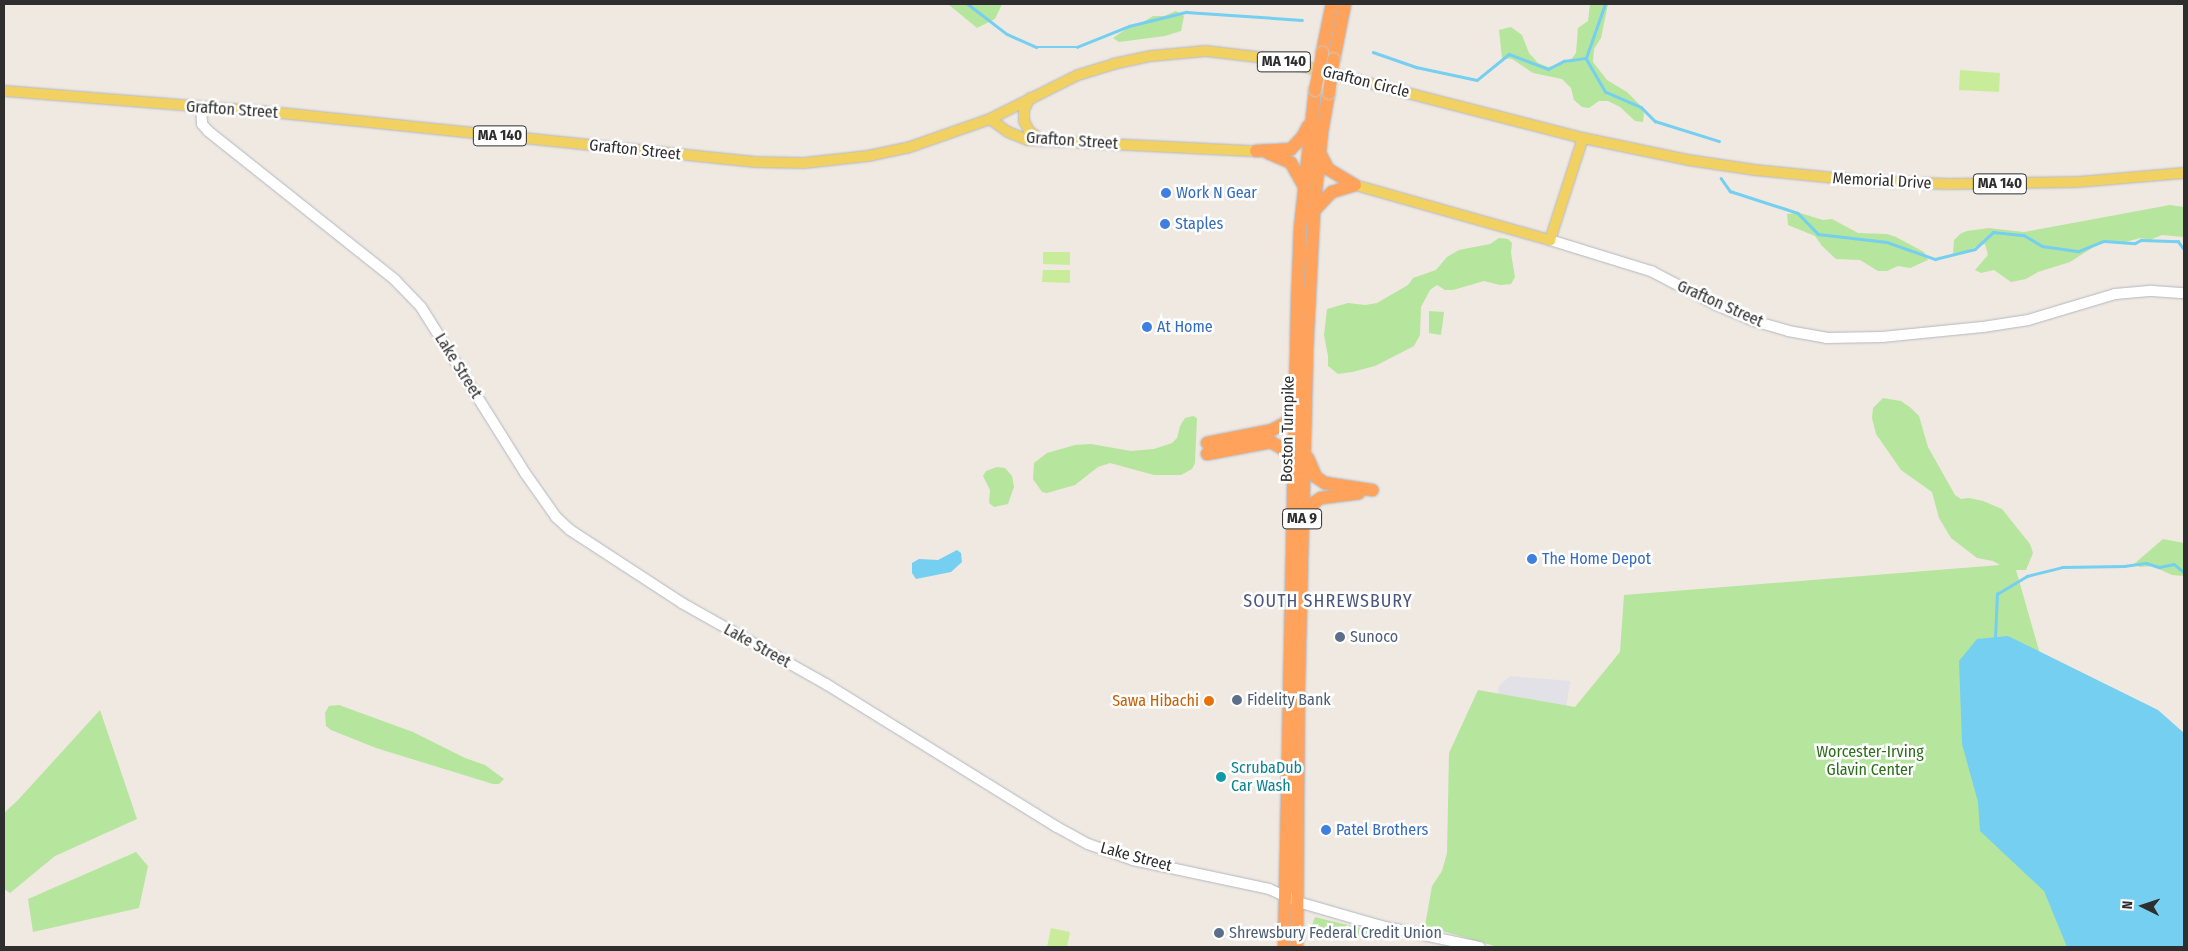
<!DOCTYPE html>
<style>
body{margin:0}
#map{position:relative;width:2188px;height:951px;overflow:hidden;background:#efe9e1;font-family:"Fira Sans Condensed",sans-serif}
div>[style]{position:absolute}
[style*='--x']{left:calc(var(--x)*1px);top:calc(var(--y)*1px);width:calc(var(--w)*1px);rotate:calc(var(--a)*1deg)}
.industrial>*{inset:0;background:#e3e1e8}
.green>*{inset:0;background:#b6e59e}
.pitch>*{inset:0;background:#c9ec9a}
.water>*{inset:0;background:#75cff0}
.stream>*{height:2.5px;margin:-1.25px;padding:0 1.25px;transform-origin:1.25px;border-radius:1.25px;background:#75cff0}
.roads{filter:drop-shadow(0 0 1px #b4b7c1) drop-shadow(0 0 1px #b4b7c1)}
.secondary>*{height:10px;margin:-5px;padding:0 5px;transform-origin:5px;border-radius:5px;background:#fff}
.primary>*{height:10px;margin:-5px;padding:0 5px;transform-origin:5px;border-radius:5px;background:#f2d163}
.highway>*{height:12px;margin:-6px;padding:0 6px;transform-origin:6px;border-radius:6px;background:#ffa35c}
.bridges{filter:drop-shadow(0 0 1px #c9c9c9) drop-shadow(0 0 1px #c9c9c9)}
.highway-bridge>*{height:12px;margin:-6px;padding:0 6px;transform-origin:6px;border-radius:6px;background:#ffa35c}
.dots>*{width:14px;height:14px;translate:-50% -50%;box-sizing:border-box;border:2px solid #fff;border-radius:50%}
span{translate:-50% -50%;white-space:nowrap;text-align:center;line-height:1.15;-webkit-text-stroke:5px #fff;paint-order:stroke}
.shield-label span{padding:1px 4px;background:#fff;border:1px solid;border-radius:4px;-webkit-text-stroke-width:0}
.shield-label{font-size:15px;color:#2e2e2e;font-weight:700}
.street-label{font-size:16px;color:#2e2e2e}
.shop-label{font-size:16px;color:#366cbe}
.left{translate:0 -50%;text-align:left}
.service-label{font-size:16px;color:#4e5e75}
.food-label{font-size:16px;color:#c56008}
.right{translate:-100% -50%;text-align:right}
.park-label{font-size:16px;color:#2c6e1b}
.culture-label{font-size:16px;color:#0d838f}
.neighbourhood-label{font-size:18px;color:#4d5680;letter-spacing:1px}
.frame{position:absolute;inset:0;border:5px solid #2e2e2e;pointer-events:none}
.north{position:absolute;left:2118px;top:881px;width:50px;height:50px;-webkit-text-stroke:4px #fff;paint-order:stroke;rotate:274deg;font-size:14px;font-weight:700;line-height:20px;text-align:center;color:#2e2e2e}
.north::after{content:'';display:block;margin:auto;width:18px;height:22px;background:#2e2e2e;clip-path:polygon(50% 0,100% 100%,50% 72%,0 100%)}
</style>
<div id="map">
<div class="industrial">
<div style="clip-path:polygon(1510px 676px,1570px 681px,1563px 731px,1494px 728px,1499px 686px)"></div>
</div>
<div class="green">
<div style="clip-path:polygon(948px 4px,1002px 4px,995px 19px,977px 28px)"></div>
<div style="clip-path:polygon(1590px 4px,1608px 4px,1601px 38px,1594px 49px,1593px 62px,1607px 80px,1627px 92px,1640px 105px,1644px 114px,1643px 122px,1635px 121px,1620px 107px,1608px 101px,1599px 101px,1589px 108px,1582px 107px,1574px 100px,1571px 88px,1562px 79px,1533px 73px,1512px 59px,1502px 58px,1499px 30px,1511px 27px,1522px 35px,1529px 53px,1538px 63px,1548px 67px,1569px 62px,1576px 53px,1578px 28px,1588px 21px)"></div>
<div style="clip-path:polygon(1176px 11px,1184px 16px,1181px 31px,1165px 36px,1119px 42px,1113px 38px,1129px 27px,1140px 24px,1153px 16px,1164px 16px)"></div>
<div style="clip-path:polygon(2170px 205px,2184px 207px,2184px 237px,2162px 235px,2150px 240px,2141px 238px,2125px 242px,2103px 241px,2070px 262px,2038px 272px,2026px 279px,2011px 282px,1994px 270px,1981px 273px,1975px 270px,1988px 255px,1985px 244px,1979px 245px,1966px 252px,1953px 254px,1954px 240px,1960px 234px,1967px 231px,1989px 228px,2024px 232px)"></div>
<div style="clip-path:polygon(1800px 213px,1823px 220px,1832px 219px,1858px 233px,1887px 234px,1896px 237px,1924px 252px,1928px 260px,1910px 268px,1898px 266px,1887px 271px,1878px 271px,1860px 260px,1836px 259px,1822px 246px,1815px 236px,1788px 225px,1787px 214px)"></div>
<div style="clip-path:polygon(1499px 238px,1508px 239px,1512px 243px,1511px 253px,1515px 277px,1511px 284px,1500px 285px,1484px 281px,1453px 290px,1445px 290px,1437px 285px,1430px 290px,1421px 307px,1420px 335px,1414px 346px,1375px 366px,1352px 372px,1338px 374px,1328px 366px,1328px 356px,1324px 335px,1327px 309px,1348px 303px,1365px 305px,1377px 303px,1408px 285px,1413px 278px,1436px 270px,1447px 257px,1459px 250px,1490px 244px)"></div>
<div style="clip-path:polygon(1429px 311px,1444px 312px,1441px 335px,1429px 333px)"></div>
<div style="clip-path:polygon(1883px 398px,1901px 401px,1911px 408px,1919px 416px,1928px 447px,1955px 495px,1961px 499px,1969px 498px,1983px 501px,2002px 509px,2030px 544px,2033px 553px,2026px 570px,2016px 570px,2102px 871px,2184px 947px,1498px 947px,1425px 926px,1432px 886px,1442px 871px,1447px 853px,1449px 753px,1478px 690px,1575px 707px,1620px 652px,1624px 595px,2000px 565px,1993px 561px,1977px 558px,1951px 538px,1939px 518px,1932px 492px,1901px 470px,1876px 434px,1872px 418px,1873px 408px)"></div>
<div style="clip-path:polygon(1193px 416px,1197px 418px,1195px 463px,1192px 469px,1181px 475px,1154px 475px,1110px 463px,1098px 467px,1075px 485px,1047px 493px,1042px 492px,1033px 479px,1034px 463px,1047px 453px,1075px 445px,1091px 444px,1131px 451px,1154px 449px,1172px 443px,1177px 438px,1180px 426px,1185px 418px)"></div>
<div style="clip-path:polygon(997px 467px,1005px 468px,1012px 476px,1014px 487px,1008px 504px,994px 507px,989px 503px,990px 490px,983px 476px,986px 471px)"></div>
<div style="clip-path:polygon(2163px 539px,2184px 543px,2184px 576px,2172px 575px,2152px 566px,2140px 567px,2134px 564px)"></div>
<div style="clip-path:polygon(339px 705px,413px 732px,465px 758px,485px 765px,504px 779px,499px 784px,493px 784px,376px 748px,331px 730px,326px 726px,325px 713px,329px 706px)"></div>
<div style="clip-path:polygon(100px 710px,137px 819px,55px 856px,10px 893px,4px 889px,4px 813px,18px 800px)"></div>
<div style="clip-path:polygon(136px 852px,148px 866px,139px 908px,33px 932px,28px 899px)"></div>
<div style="clip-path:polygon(1315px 917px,1401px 938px,1309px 934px)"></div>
</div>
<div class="pitch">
<div style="clip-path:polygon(1960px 70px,2000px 73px,1999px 92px,1959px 90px)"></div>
<div style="clip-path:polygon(1043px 252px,1070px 252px,1070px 265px,1043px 264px)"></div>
<div style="clip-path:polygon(1043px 270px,1070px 270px,1070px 283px,1042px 282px)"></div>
<div style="clip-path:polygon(1051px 928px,1070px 932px,1067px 947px,1047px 947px)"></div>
</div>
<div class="water">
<div style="clip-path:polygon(957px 550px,961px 553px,962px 562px,951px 572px,916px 579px,912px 573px,912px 563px,919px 559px,938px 560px)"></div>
<div style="clip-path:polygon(2008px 636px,2158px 710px,2184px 733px,2184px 947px,2067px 947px,2044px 891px,1980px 831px,1978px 802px,1962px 744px,1959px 661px,1977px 639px)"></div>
</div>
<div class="stream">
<div style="--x:968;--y:4;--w:49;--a:37.6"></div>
<div style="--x:1007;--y:34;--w:32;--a:24"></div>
<div style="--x:1036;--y:47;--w:41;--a:0"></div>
<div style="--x:1077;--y:47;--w:56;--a:-22"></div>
<div style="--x:1129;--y:26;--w:59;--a:-13.8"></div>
<div style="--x:1186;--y:12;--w:116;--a:3.9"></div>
<div style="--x:1373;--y:52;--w:46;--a:19.2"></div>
<div style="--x:1416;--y:67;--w:62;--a:12"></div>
<div style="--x:1477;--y:80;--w:41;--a:-39.1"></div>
<div style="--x:1509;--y:54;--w:42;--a:21"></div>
<div style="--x:1548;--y:69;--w:18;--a:-27"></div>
<div style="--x:1564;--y:61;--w:22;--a:-8"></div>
<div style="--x:1586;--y:58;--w:39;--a:60"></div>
<div style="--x:1606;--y:92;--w:38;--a:23"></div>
<div style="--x:1641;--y:107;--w:20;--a:45"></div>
<div style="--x:1655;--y:121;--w:67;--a:17.4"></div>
<div style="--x:1586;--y:58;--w:57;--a:-70.6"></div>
<div style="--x:1721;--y:178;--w:16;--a:55"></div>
<div style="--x:1730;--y:191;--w:71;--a:17.9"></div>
<div style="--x:1798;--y:213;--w:29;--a:46"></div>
<div style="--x:1818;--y:234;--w:69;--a:6.6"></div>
<div style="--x:1887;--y:242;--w:51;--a:19.5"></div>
<div style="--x:1935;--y:259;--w:41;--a:-14"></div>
<div style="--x:1975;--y:249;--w:25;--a:-43"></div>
<div style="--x:1993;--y:232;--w:31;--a:6"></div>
<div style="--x:2024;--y:235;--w:21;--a:31"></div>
<div style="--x:2042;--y:246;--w:37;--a:8"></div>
<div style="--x:2079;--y:251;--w:27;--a:-22"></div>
<div style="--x:2104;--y:241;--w:31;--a:4"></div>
<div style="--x:2135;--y:243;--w:7;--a:-27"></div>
<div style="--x:2141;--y:240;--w:37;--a:2"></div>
<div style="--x:2178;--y:241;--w:10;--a:53"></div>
<div style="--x:1995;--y:639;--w:45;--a:-87.5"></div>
<div style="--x:1997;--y:594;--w:35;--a:-31"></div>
<div style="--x:2027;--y:576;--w:36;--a:-14"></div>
<div style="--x:2062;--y:567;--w:62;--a:-0.9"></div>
<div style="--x:2124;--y:566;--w:22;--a:-8"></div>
<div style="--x:2146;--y:563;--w:14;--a:17"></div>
<div style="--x:2159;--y:567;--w:15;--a:-11"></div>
<div style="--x:2174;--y:564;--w:13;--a:39"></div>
</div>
<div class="roads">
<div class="secondary">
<div style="--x:201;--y:108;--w:16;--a:86"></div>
<div style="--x:202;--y:124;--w:9;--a:49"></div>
<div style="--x:208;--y:131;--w:239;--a:38.5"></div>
<div style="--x:395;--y:280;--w:37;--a:46"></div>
<div style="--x:421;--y:307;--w:196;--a:57.9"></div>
<div style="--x:525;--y:473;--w:54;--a:54.8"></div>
<div style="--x:556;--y:517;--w:19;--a:43"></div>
<div style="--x:570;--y:530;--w:134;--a:33.1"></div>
<div style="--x:682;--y:603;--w:165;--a:29.4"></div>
<div style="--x:826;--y:684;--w:272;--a:31.8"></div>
<div style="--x:1057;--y:827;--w:35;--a:29"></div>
<div style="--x:1088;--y:844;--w:48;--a:19.6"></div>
<div style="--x:1133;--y:860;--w:139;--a:12"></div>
<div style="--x:1269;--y:889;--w:32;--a:24"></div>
<div style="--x:1298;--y:902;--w:86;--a:16.1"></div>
<div style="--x:1381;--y:926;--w:101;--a:12"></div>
<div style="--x:1550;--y:240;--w:106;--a:17.1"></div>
<div style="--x:1651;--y:271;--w:73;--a:27.6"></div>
<div style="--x:1716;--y:305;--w:41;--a:22.8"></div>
<div style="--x:1754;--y:321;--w:35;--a:16"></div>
<div style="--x:1788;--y:331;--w:39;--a:10"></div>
<div style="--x:1826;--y:338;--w:56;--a:-1"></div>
<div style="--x:1882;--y:337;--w:101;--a:-5.7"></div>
<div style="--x:1983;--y:327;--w:46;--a:-8.8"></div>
<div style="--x:2028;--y:320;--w:91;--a:-16.6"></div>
<div style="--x:2115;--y:294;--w:37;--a:-5"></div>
<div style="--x:2152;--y:291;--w:32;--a:4"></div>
</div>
<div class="primary">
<div style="--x:4;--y:91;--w:268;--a:4.5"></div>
<div style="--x:271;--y:112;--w:487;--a:5.9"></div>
<div style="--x:755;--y:162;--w:49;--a:1.2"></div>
<div style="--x:804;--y:163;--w:64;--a:-6.2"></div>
<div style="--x:868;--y:156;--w:40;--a:-12"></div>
<div style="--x:907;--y:148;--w:88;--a:-19.3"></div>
<div style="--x:990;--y:119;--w:98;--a:-26.6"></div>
<div style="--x:1078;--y:75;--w:37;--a:-17"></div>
<div style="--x:1113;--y:64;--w:39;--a:-12"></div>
<div style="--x:1151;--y:56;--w:55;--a:-5.2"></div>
<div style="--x:1206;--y:51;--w:69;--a:6.6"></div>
<div style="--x:1275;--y:59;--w:318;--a:14.4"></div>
<div style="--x:1583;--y:138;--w:107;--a:11.8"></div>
<div style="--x:1688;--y:160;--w:68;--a:8.5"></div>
<div style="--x:1755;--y:170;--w:111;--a:5.7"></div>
<div style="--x:1865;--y:181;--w:84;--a:2"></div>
<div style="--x:1949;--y:184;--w:129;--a:-0.9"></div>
<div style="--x:2078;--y:182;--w:106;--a:-4.9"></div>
<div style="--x:1030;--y:98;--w:13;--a:117"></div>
<div style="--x:1024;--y:110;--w:11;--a:90"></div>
<div style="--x:1024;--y:121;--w:11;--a:63"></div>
<div style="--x:1029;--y:131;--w:16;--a:35"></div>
<div style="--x:990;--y:119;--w:22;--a:36"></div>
<div style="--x:1008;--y:132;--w:22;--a:22"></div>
<div style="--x:1028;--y:140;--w:228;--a:2.8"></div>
<div style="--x:1355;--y:185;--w:203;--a:15.8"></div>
<div style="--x:1550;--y:240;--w:107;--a:-72.1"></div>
</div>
<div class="highway">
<div style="--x:1322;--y:53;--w:50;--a:-78.5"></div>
<div style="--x:1334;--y:59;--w:56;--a:-78.7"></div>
<div style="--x:1256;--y:151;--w:35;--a:-3"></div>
<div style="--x:1291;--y:149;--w:18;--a:-47"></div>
<div style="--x:1303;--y:136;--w:11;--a:-63"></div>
<div style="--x:1268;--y:153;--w:25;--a:23"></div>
<div style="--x:1291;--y:163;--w:25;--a:61"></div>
<div style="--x:1321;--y:155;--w:16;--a:63"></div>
<div style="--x:1328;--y:169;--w:31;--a:31"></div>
<div style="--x:1314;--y:211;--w:26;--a:-47"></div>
<div style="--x:1332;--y:192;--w:24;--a:-17"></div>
<div style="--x:1207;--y:443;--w:66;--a:-11.3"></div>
<div style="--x:1272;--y:430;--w:17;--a:-28"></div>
<div style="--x:1287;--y:422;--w:15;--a:-58"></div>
<div style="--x:1207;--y:454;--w:65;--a:-10.6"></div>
<div style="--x:1271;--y:442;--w:16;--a:30"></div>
<div style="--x:1285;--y:450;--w:17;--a:65"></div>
<div style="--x:1308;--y:458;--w:21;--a:67"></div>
<div style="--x:1316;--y:477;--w:11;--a:34"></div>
<div style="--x:1325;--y:483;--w:48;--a:8.5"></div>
<div style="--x:1304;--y:521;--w:22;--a:-60"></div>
<div style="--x:1315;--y:502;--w:7;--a:-34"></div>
<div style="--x:1321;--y:498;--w:38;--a:-7"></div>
<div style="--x:1284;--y:947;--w:641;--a:-88.84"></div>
<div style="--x:1297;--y:306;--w:78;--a:-87.8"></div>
<div style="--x:1300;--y:228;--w:139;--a:-83.8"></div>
<div style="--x:1297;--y:947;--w:264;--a:-89.6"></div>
<div style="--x:1299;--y:683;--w:332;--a:-88.6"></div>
<div style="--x:1307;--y:351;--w:140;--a:-87.1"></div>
<div style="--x:1314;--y:211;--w:79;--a:-84.2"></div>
<div style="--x:1322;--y:132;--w:40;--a:-80"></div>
</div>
</div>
<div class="bridges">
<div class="highway-bridge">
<div style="--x:1315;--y:90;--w:38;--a:-79"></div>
<div style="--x:1329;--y:93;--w:34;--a:-82"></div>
</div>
</div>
<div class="dots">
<div style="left:1166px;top:193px;background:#3f7fe0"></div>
<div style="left:1165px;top:224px;background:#3f7fe0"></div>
<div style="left:1147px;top:327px;background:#3f7fe0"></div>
<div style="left:1532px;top:559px;background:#3f7fe0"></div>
<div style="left:1340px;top:637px;background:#5c6f8a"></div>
<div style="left:1237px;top:700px;background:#5c6f8a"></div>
<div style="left:1209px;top:701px;background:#e8710a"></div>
<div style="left:1221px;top:777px;background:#0f9aa8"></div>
<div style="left:1326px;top:830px;background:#3f7fe0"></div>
<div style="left:1219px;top:933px;background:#5c6f8a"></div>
</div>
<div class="shield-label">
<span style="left:1284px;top:62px">MA 140</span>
<span style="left:500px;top:136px">MA 140</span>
<span style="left:2000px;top:184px">MA 140</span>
<span style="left:1302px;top:519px">MA 9</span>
</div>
<div class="street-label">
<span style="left:1366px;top:82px;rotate:14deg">Grafton Circle</span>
<span style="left:232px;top:110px;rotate:4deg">Grafton Street</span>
<span style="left:1072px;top:141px;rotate:4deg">Grafton Street</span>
<span style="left:635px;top:150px;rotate:6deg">Grafton Street</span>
<span style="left:1882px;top:181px;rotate:3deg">Memorial Drive</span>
<span style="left:1720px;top:304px;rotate:24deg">Grafton Street</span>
<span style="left:458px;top:366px;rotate:58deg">Lake Street</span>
<span style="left:1288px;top:429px;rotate:-89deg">Boston Turnpike</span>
<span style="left:757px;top:646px;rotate:29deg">Lake Street</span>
<span style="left:1136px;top:857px;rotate:15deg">Lake Street</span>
</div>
<div class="shop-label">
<span class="left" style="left:1176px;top:193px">Work N Gear</span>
<span class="left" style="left:1175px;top:224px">Staples</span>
<span class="left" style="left:1157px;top:327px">At Home</span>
<span class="left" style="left:1542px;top:559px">The Home Depot</span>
<span class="left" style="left:1336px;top:830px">Patel Brothers</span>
</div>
<div class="service-label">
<span class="left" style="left:1350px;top:637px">Sunoco</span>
<span class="left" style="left:1247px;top:700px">Fidelity Bank</span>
<span class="left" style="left:1229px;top:933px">Shrewsbury Federal Credit Union</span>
</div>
<div class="food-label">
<span class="right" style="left:1199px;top:701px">Sawa Hibachi</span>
</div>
<div class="park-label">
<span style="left:1870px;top:761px">Worcester-Irving<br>Glavin Center</span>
</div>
<div class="culture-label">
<span class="left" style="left:1231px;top:777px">ScrubaDub<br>Car Wash</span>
</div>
<div class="neighbourhood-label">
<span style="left:1328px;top:601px">SOUTH SHREWSBURY</span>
</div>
<div class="frame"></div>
<div class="north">N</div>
</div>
